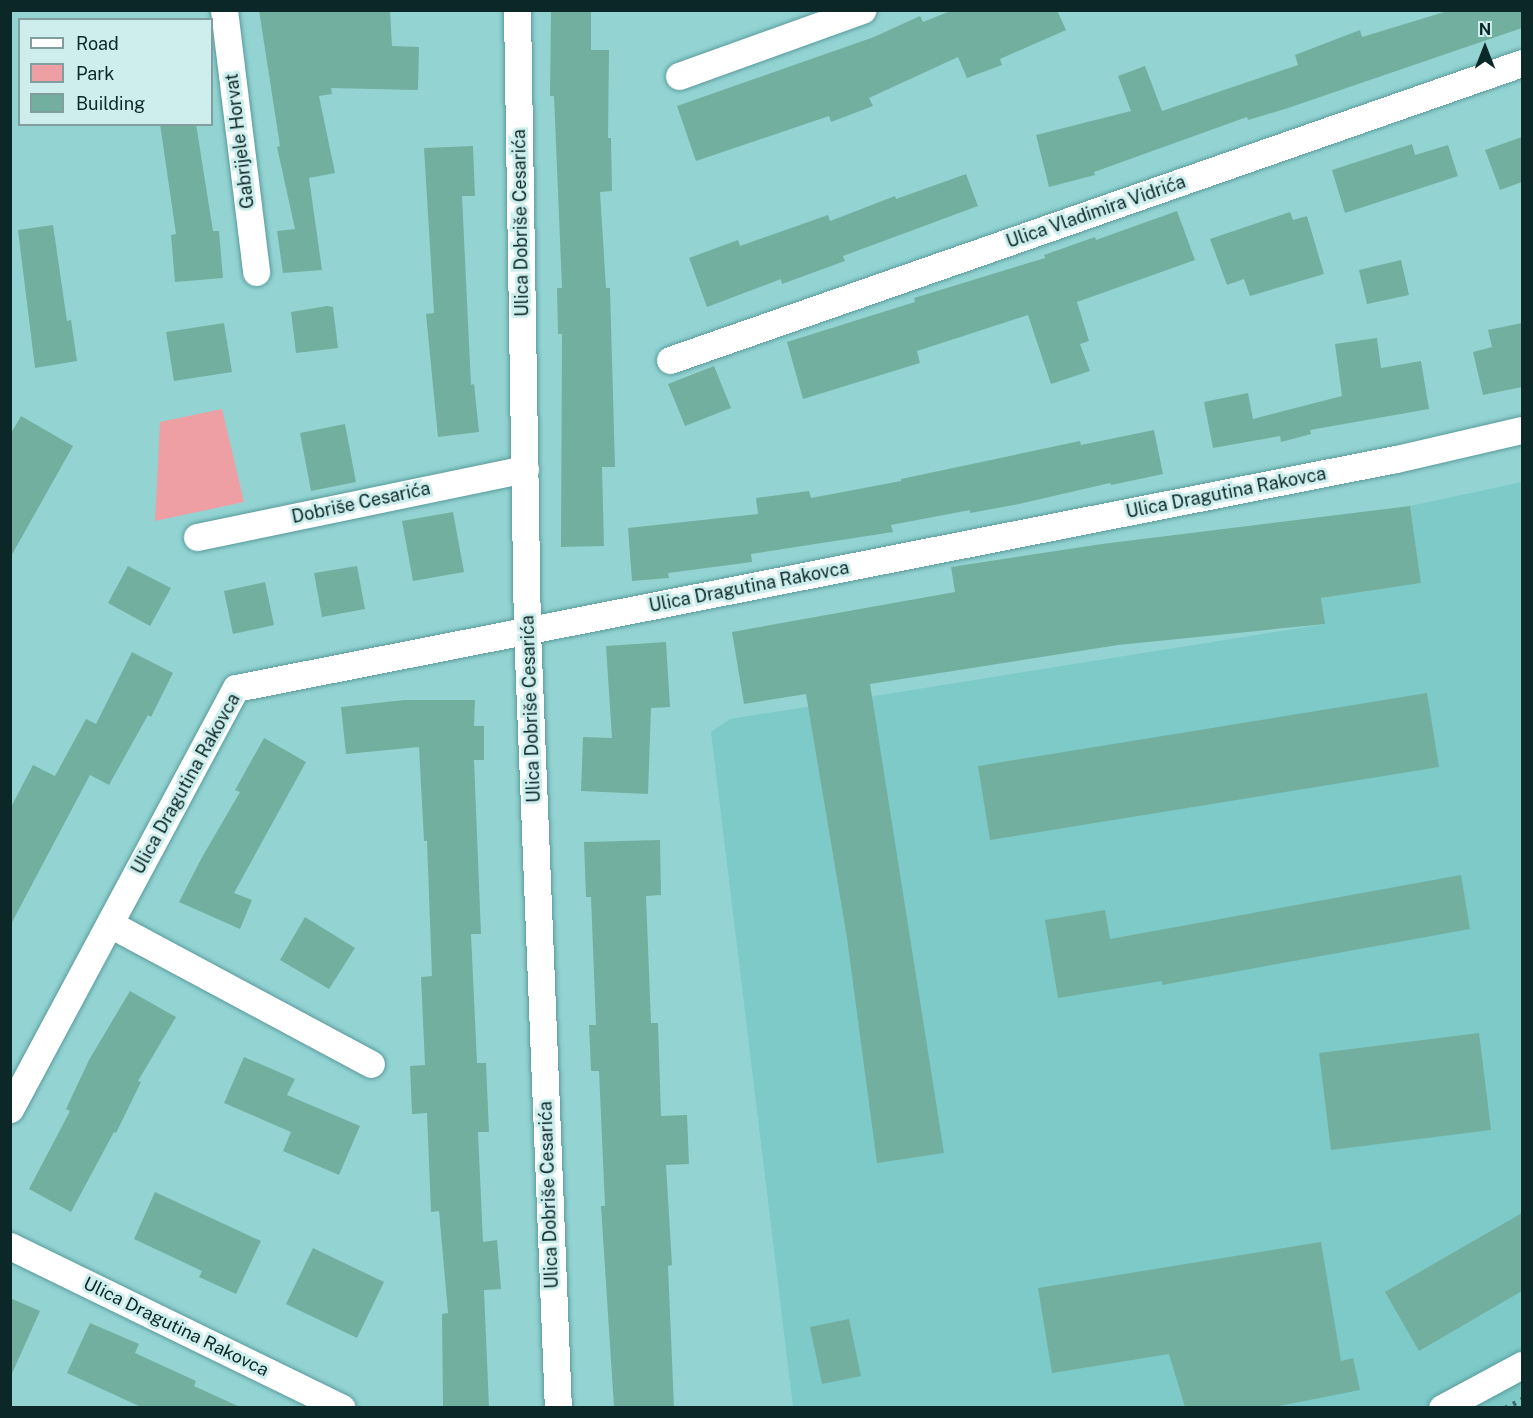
<!DOCTYPE html>
<meta charset="utf-8">
<style>
body{margin:0}
#map{position:relative;width:1533px;height:1418px;overflow:hidden;background:#93d4d3;font-family:"Public Sans",sans-serif}
div>[style]{position:absolute}
[style*='--x']{left:calc(var(--x)*1px);top:calc(var(--y)*1px);width:calc(var(--w)*1px);rotate:calc(var(--a)*1deg)}
.built>*{inset:0;background:#7dcac9}
.green>*{inset:0;background:#ee9fa4}
.building>*{inset:0;background:#73af9e}
.roads{filter:drop-shadow(0 0 2px #5a9a9a) drop-shadow(0 0 2px #5a9a9a)}
.minor>*{height:27px;margin:-13.5px;padding:0 13.5px;transform-origin:13.5px;border-radius:13.5px;background:#fff}
.rail>*{height:4.5px;margin-top:-2.25px;transform-origin:0;background:repeating-linear-gradient(90deg,#406a6a 0 3px,transparent 0 9px)}
span{translate:-50% -50%;white-space:nowrap;text-align:center;line-height:1.15;-webkit-text-stroke:6px #ceeeed;paint-order:stroke}
.street-label{font-size:18px;color:#0b2727}
.frame{position:absolute;inset:0;border:12px solid #0b2727;pointer-events:none}
.legend{position:absolute;left:18px;top:18px;width:195px;height:108px;box-sizing:border-box;background:#ceeeed;border:2px solid #809e9e;margin:0;padding:8px 10px;list-style:none;font-size:18px;color:#0b2727}
.legend li{display:flex;align-items:center;gap:12px;height:30px}
.legend b{width:30px;border:2px solid #809e9e}
.north{position:absolute;left:1455px;top:18px;width:60px;height:60px;-webkit-text-stroke:4px #ceeeed;paint-order:stroke;rotate:0deg;font-size:16px;font-weight:700;line-height:24px;text-align:center;color:#0b2727}
.north::after{content:'';display:block;margin:auto;width:21px;height:27px;background:#0b2727;clip-path:polygon(50% 0,100% 100%,50% 72%,0 100%)}
</style>
<div id="map">
<div class="built">
<div style="clip-path:polygon(1522px 482px,1522px 1407px,793px 1407px,711px 732px,730px 719px,1325px 624px,1321px 598px,1421px 583px,1410px 506px)"></div>
</div>
<div class="green">
<div style="clip-path:polygon(222px 409px,244px 502px,155px 521px,160px 422px)"></div>
</div>
<div class="building">
<div style="clip-path:polygon(259px 10px,390px 10px,392px 46px,419px 47px,418px 90px,331px 88px,332px 94px,319px 96px,335px 173px,309px 178px,322px 270px,283px 273px,277px 231px,295px 229px,277px 147px,280px 146px)"></div>
<div style="clip-path:polygon(551px 10px,591px 10px,591px 50px,609px 50px,608px 138px,611px 138px,612px 191px,600px 192px,606px 288px,610px 288px,615px 467px,602px 467px,604px 546px,561px 547px,562px 334px,558px 334px,557px 288px,562px 288px,554px 96px,550px 96px)"></div>
<div style="clip-path:polygon(953px 10px,1057px 10px,1066px 30px,1000px 59px,1002px 65px,967px 78px,958px 57px,869px 98px,873px 106px,831px 122px,829px 116px,696px 161px,677px 106px,874px 37px,920px 16px,923px 22px)"></div>
<div style="clip-path:polygon(1451px 10px,1522px 10px,1522px 28px,1285px 109px,1248px 120px,1247px 117px,1094px 172px,1095px 175px,1049px 187px,1036px 135px,1131px 111px,1118px 76px,1145px 66px,1162px 111px,1298px 65px,1295px 55px,1360px 30px,1362px 37px)"></div>
<div style="clip-path:polygon(160px 124px,196px 124px,213px 231px,219px 231px,223px 278px,175px 282px,171px 235px,176px 234px)"></div>
<div style="clip-path:polygon(1522px 137px,1522px 182px,1500px 190px,1485px 150px)"></div>
<div style="clip-path:polygon(1412px 144px,1415px 155px,1448px 145px,1458px 176px,1345px 213px,1332px 170px)"></div>
<div style="clip-path:polygon(473px 146px,475px 196px,462px 196px,471px 385px,474px 384px,479px 432px,438px 437px,426px 314px,434px 313px,424px 148px)"></div>
<div style="clip-path:polygon(966px 174px,978px 206px,843px 256px,845px 261px,782px 284px,781px 279px,707px 307px,689px 258px,738px 240px,740px 246px,828px 215px,830px 221px,895px 196px,896px 199px)"></div>
<div style="clip-path:polygon(1177px 211px,1195px 260px,1077px 302px,1089px 341px,1080px 344px,1090px 371px,1051px 384px,1028px 315px,917px 351px,920px 363px,803px 399px,787px 342px,915px 302px,914px 298px,1045px 258px,1044px 255px,1095px 237px,1096px 240px)"></div>
<div style="clip-path:polygon(1290px 212px,1293px 220px,1307px 216px,1324px 274px,1250px 296px,1244px 279px,1227px 285px,1210px 239px)"></div>
<div style="clip-path:polygon(53px 225px,67px 321px,71px 320px,77px 361px,35px 368px,18px 230px)"></div>
<div style="clip-path:polygon(1401px 260px,1409px 295px,1367px 304px,1359px 270px)"></div>
<div style="clip-path:polygon(327px 306px,333px 307px,338px 348px,296px 353px,291px 312px)"></div>
<div style="clip-path:polygon(224px 323px,232px 372px,174px 381px,166px 332px)"></div>
<div style="clip-path:polygon(1522px 323px,1522px 387px,1483px 395px,1473px 352px,1492px 347px,1488px 330px)"></div>
<div style="clip-path:polygon(1377px 338px,1381px 368px,1421px 361px,1429px 409px,1310px 430px,1311px 434px,1281px 442px,1280px 436px,1213px 448px,1204px 402px,1248px 393px,1253px 419px,1342px 396px,1335px 344px)"></div>
<div style="clip-path:polygon(714px 366px,731px 408px,685px 426px,668px 384px)"></div>
<div style="clip-path:polygon(21px 416px,73px 446px,10px 558px,10px 435px)"></div>
<div style="clip-path:polygon(345px 424px,356px 482px,311px 491px,300px 433px)"></div>
<div style="clip-path:polygon(1154px 430px,1163px 474px,1111px 485px,1110px 483px,1019px 504px,970px 513px,970px 510px,891px 525px,893px 532px,751px 554px,752px 562px,668px 573px,669px 578px,632px 581px,628px 528px,758px 514px,756px 498px,809px 491px,811px 498px,901px 481px,901px 479px,1080px 441px,1081px 445px)"></div>
<div style="clip-path:polygon(1410px 506px,1421px 583px,1321px 598px,1325px 624px,1118px 645px,870px 684px,944px 1153px,877px 1163px,847px 938px,806px 694px,744px 704px,732px 632px,955px 592px,951px 567px,1102px 544px)"></div>
<div style="clip-path:polygon(453px 512px,464px 572px,413px 581px,402px 521px)"></div>
<div style="clip-path:polygon(128px 566px,171px 588px,150px 626px,108px 603px)"></div>
<div style="clip-path:polygon(357px 566px,365px 609px,322px 617px,314px 573px)"></div>
<div style="clip-path:polygon(265px 582px,274px 625px,233px 634px,224px 591px)"></div>
<div style="clip-path:polygon(666px 642px,670px 707px,651px 708px,648px 794px,581px 791px,583px 737px,612px 738px,606px 646px)"></div>
<div style="clip-path:polygon(132px 652px,173px 673px,151px 717px,148px 715px,109px 785px,90px 775px,10px 926px,10px 809px,33px 765px,55px 776px,86px 719px,96px 724px)"></div>
<div style="clip-path:polygon(1427px 693px,1439px 767px,990px 840px,978px 766px)"></div>
<div style="clip-path:polygon(404px 700px,475px 700px,474px 726px,484px 726px,484px 760px,474px 760px,481px 934px,471px 934px,477px 1063px,486px 1063px,489px 1132px,478px 1132px,483px 1242px,497px 1240px,501px 1289px,484px 1290px,489px 1407px,443px 1407px,442px 1314px,448px 1313px,439px 1211px,431px 1212px,427px 1113px,412px 1114px,410px 1066px,425px 1065px,421px 977px,432px 976px,427px 841px,424px 841px,419px 747px,346px 754px,341px 707px)"></div>
<div style="clip-path:polygon(264px 738px,306px 762px,234px 893px,252px 900px,240px 929px,179px 902px,201px 859px,240px 792px,235px 790px)"></div>
<div style="clip-path:polygon(660px 840px,661px 895px,646px 896px,651px 1023px,658px 1023px,661px 1116px,687px 1115px,689px 1164px,666px 1165px,672px 1265px,668px 1266px,674px 1407px,614px 1407px,601px 1206px,605px 1206px,599px 1071px,591px 1071px,589px 1025px,596px 1025px,591px 897px,586px 897px,584px 842px)"></div>
<div style="clip-path:polygon(1461px 875px,1470px 929px,1162px 985px,1162px 981px,1058px 998px,1045px 920px,1105px 910px,1110px 939px)"></div>
<div style="clip-path:polygon(305px 917px,355px 948px,329px 989px,280px 960px)"></div>
<div style="clip-path:polygon(130px 991px,176px 1017px,138px 1081px,141px 1082px,116px 1133px,114px 1132px,71px 1212px,29px 1189px,70px 1111px,66px 1109px,89px 1060px)"></div>
<div style="clip-path:polygon(1479px 1033px,1491px 1130px,1331px 1150px,1319px 1053px)"></div>
<div style="clip-path:polygon(244px 1057px,295px 1079px,287px 1095px,360px 1126px,339px 1175px,283px 1151px,291px 1132px,224px 1103px)"></div>
<div style="clip-path:polygon(155px 1192px,261px 1241px,236px 1294px,199px 1277px,202px 1271px,134px 1239px)"></div>
<div style="clip-path:polygon(1522px 1213px,1522px 1291px,1419px 1351px,1385px 1292px)"></div>
<div style="clip-path:polygon(1321px 1242px,1341px 1361px,1353px 1358px,1360px 1390px,1274px 1407px,1185px 1407px,1169px 1354px,1052px 1373px,1038px 1288px)"></div>
<div style="clip-path:polygon(313px 1248px,384px 1282px,357px 1338px,286px 1304px)"></div>
<div style="clip-path:polygon(10px 1298px,40px 1311px,10px 1378px)"></div>
<div style="clip-path:polygon(849px 1319px,861px 1376px,822px 1384px,810px 1327px)"></div>
<div style="clip-path:polygon(90px 1323px,139px 1344px,135px 1353px,196px 1381px,194px 1386px,240px 1407px,141px 1407px,67px 1373px)"></div>
</div>
<div class="roads">
<div class="minor">
<div style="--x:224;--y:10;--w:264;--a:83"></div>
<div style="--x:517;--y:10;--w:621;--a:89.08"></div>
<div style="--x:527;--y:631;--w:778;--a:87.72"></div>
<div style="--x:679;--y:76;--w:195;--a:-19.8"></div>
<div style="--x:670;--y:360;--w:902;--a:-19.22"></div>
<div style="--x:197;--y:537;--w:335;--a:-11.7"></div>
<div style="--x:110;--y:924;--w:296;--a:28.2"></div>
<div style="--x:10;--y:1109;--w:478;--a:-61.8"></div>
<div style="--x:236;--y:688;--w:1182;--a:-11.17"></div>
<div style="--x:1396;--y:459;--w:129;--a:-13"></div>
<div style="--x:10;--y:1246;--w:369;--a:26"></div>
<div style="--x:1442;--y:1408;--w:91;--a:-28.3"></div>
</div>
</div>
<div class="rail">
<div style="--x:1505;--y:1408;--w:19;--a:-28"></div>
</div>
<div class="street-label">
<span style="left:240px;top:141px;rotate:-97deg">Gabrijele Horvat</span>
<span style="left:1096px;top:212px;rotate:-19deg">Ulica Vladimira Vidrića</span>
<span style="left:521px;top:223px;rotate:-91deg">Ulica Dobriše Cesarića</span>
<span style="left:1226px;top:493px;rotate:-11deg">Ulica Dragutina Rakovca</span>
<span style="left:361px;top:503px;rotate:-12deg">Dobriše Cesarića</span>
<span style="left:749px;top:587px;rotate:-11deg">Ulica Dragutina Rakovca</span>
<span style="left:531px;top:709px;rotate:-92deg">Ulica Dobriše Cesarića</span>
<span style="left:186px;top:784px;rotate:-61deg">Ulica Dragutina Rakovca</span>
<span style="left:549px;top:1195px;rotate:-92deg">Ulica Dobriše Cesarića</span>
<span style="left:176px;top:1327px;rotate:26deg">Ulica Dragutina Rakovca</span>
</div>
<div class="frame"></div>
<ul class="legend">
<li><b style="height:8px;background:#fff"></b>Road</li>
<li><b style="height:16px;background:#ee9fa4"></b>Park</li>
<li><b style="height:16px;background:#73af9e"></b>Building</li>
</ul>
<div class="north">N</div>
</div>
